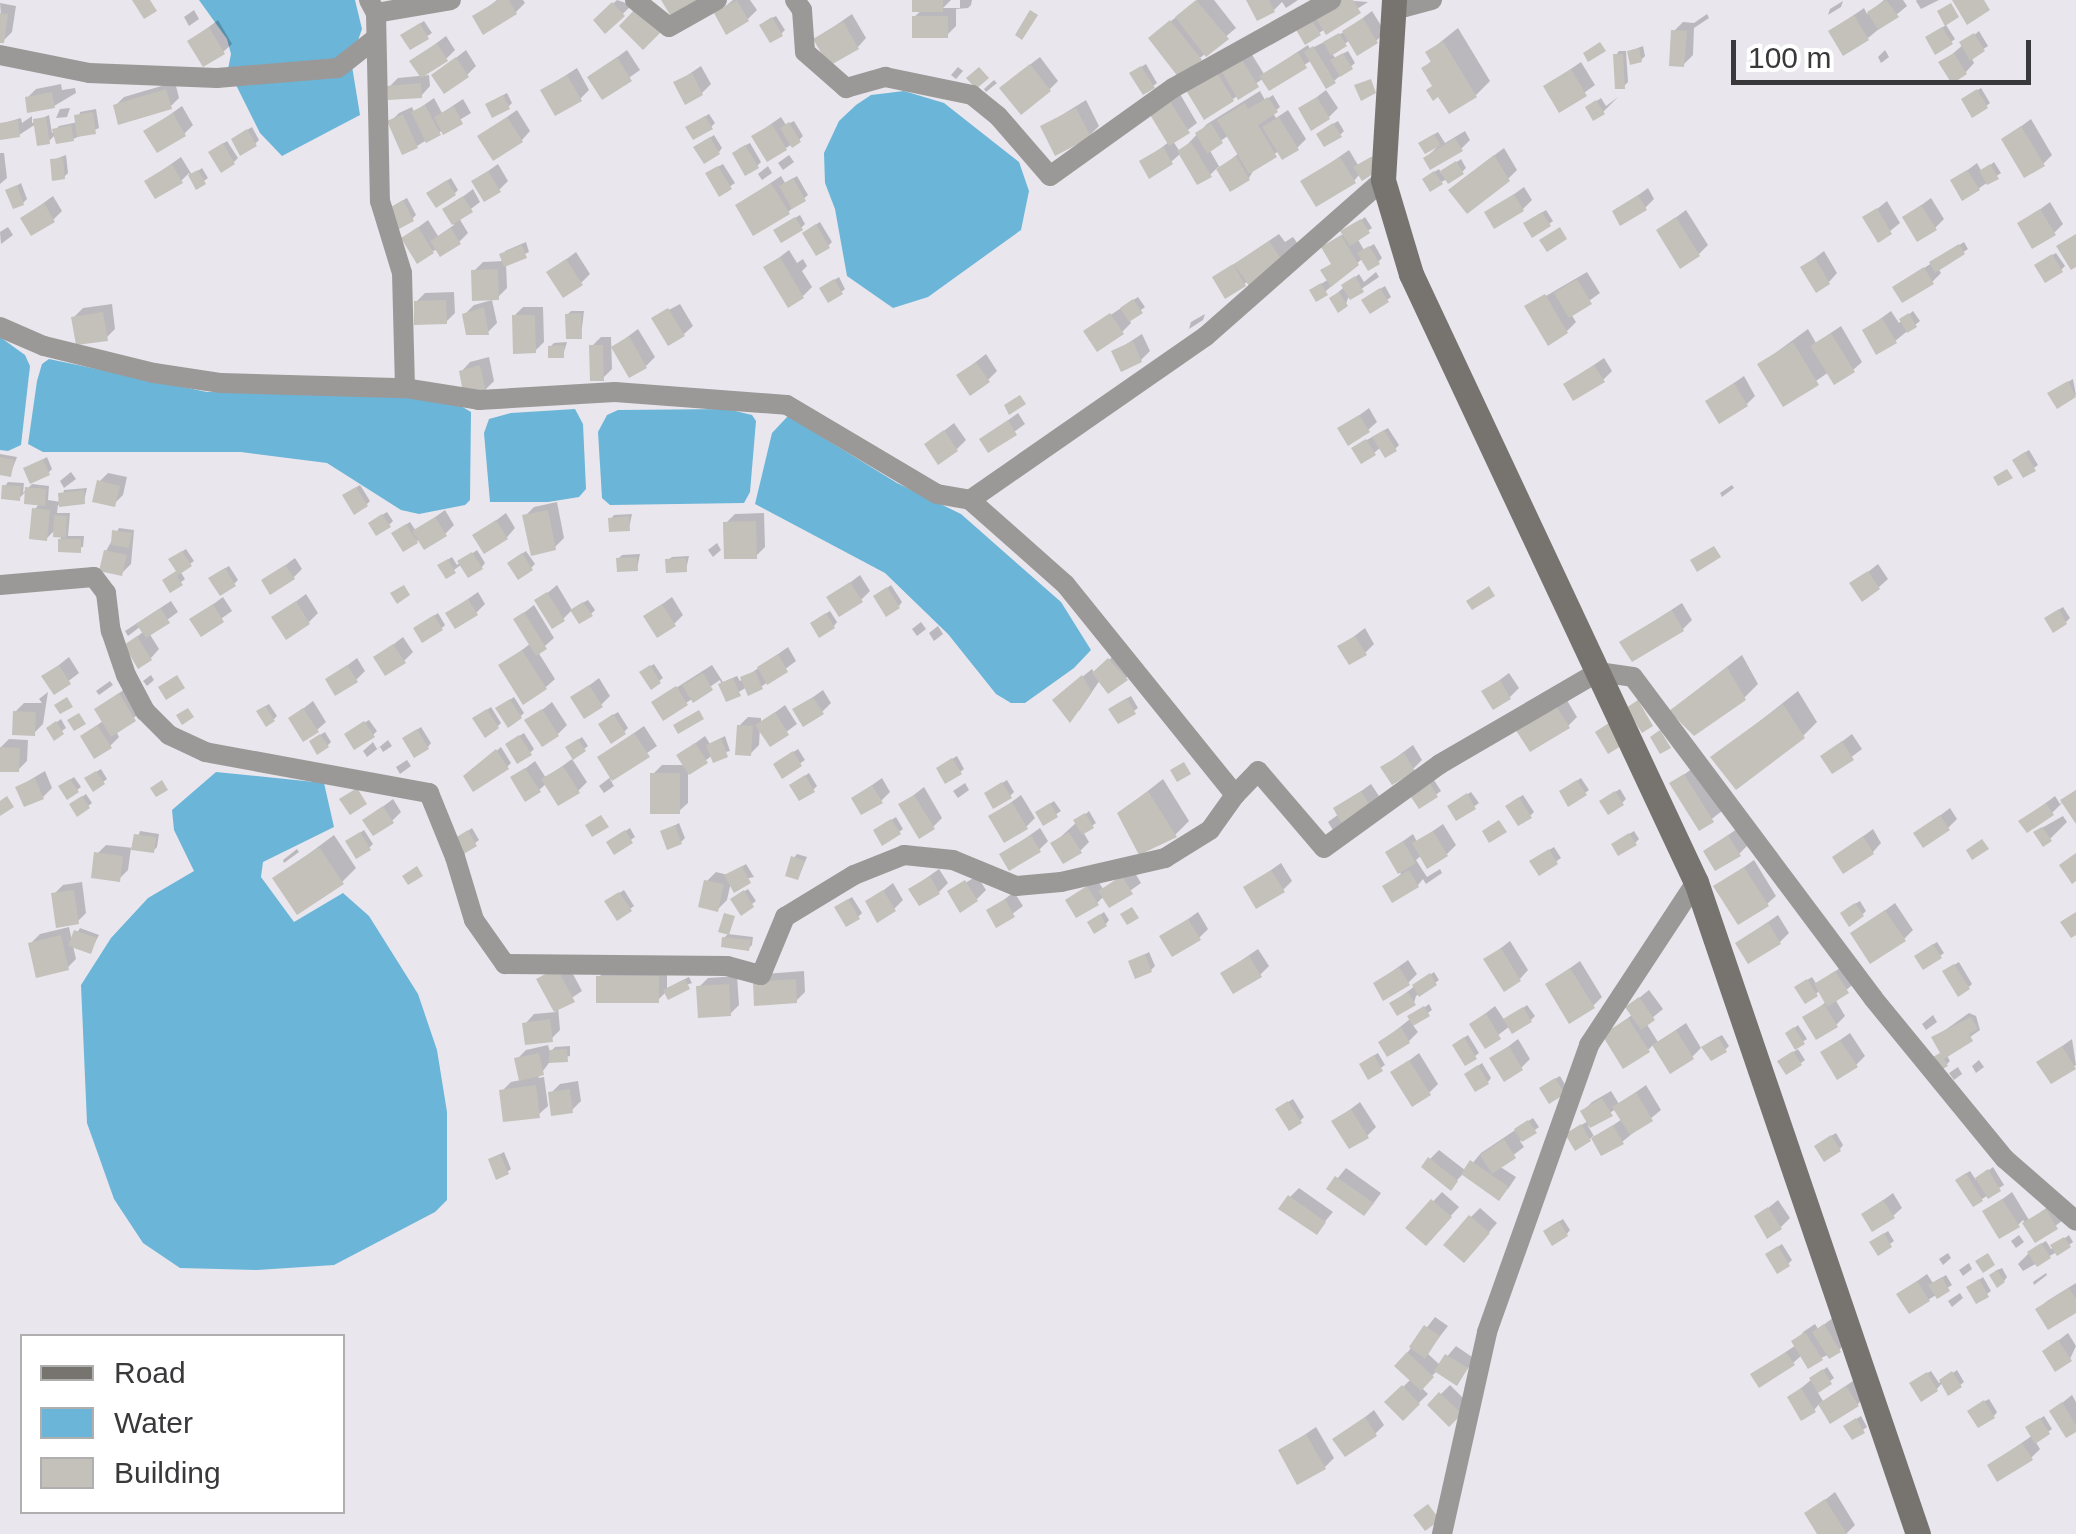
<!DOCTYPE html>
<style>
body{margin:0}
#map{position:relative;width:2076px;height:1534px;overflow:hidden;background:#e9e7ed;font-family:Helvetica,sans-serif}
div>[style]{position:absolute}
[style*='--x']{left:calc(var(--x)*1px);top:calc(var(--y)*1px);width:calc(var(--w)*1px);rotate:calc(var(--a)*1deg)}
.water>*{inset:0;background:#6bb5d8}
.shadow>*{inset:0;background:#0003}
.building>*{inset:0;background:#c4c0ba}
.minor>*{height:20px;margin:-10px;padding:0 10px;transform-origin:10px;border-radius:10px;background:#9b9997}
.secondary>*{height:25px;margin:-12.5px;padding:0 12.5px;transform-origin:12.5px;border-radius:12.5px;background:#777470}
span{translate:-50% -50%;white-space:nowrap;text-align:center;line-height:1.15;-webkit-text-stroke:8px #fff;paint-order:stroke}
.legend{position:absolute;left:20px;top:1334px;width:325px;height:180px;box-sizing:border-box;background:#fff;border:2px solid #b0afb0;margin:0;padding:12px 18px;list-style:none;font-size:30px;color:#39383a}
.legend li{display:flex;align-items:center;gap:20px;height:50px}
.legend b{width:50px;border:2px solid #b0afb0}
.scale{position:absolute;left:1731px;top:40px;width:300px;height:45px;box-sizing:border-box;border:5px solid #39383a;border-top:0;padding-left:12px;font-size:30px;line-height:35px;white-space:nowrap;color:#39383a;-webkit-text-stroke:8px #fff;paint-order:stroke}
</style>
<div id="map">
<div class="water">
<div style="clip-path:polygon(199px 0,355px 0,362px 29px,351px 60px,360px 115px,282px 156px,260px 133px,228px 69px,231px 54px,227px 39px)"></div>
<div style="clip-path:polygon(904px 91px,944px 103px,1019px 162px,1029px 191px,1021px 230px,928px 297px,893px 308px,847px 276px,835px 209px,825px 183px,824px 153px,839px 121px,856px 105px,871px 95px)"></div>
<div style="clip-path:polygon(0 337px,25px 355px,30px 366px,21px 445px,8px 451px,0 450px)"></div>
<div style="clip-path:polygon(49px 359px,207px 392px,349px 392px,454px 402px,471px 412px,470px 500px,465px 505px,419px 514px,401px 510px,327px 463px,241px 452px,43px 452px,28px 444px,37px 381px,42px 364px)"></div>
<div style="clip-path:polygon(575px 409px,583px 424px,586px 489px,579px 497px,548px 502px,490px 502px,484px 433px,489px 419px,511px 413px)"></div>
<div style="clip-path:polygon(727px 409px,752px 415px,756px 421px,750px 492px,744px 503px,610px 505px,602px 498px,598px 432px,607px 415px,618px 410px)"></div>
<div style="clip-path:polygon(788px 416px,897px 483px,961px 514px,1061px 602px,1091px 650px,1074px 668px,1025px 703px,1011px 703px,996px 694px,948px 634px,885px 573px,755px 504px,772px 433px)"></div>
<div style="clip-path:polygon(216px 772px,324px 783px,334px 827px,263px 862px,261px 877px,294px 922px,343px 893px,369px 916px,418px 994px,437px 1050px,447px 1112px,447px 1200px,435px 1212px,334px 1265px,257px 1270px,180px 1268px,143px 1243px,114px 1199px,87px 1123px,81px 985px,111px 938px,148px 898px,194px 871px,174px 830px,172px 810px)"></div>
</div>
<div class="shadow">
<div style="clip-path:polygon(497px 0,523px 0,525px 3px,516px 12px,475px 17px)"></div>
<div style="clip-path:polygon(617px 0,632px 5px,606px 30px,596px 20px)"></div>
<div style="clip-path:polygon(733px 0,750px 0,757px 10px,748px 19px,717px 13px)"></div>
<div style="clip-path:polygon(915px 0,951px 0,943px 8px,960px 8px,960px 0,972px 0,971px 5px,968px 8px,956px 9px,956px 26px,947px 35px,914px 17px,922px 10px)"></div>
<div style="clip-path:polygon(1197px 0,1214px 0,1236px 28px,1200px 58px,1160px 30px)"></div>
<div style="clip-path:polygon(1249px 0,1298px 0,1286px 8px,1282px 2px,1274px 10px)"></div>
<div style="clip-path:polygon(1341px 0,1368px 2px,1319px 33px,1299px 28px)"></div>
<div style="clip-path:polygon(1884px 0,1903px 0,1907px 6px,1868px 38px,1831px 31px,1864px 8px,1867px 14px)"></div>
<div style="clip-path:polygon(1939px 0,1921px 9px,1916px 1px,1917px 0)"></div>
<div style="clip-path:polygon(1843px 1px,1841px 7px,1828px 15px,1830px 9px)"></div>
<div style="clip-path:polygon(0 3px,16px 6px,12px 32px,3px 41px)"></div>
<div style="clip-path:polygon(194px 10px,199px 19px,189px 26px,184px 17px)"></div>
<div style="clip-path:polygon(1372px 11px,1385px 32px,1376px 41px,1350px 40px,1332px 53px,1335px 58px,1348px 51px,1355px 63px,1334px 81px,1312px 60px,1269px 88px,1264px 78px,1233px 99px,1187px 88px,1251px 53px,1264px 74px,1308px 45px,1310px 49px,1344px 32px)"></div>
<div style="clip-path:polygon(852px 14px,866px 38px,858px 47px,816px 39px)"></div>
<div style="clip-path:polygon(1707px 14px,1709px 18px,1694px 28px,1693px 55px,1684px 64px,1674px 31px,1683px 22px,1694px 23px)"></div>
<div style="clip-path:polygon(776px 16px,785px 30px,781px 34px,766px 21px)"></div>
<div style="clip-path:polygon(218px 20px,232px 44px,223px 52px,190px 41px)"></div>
<div style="clip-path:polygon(424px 21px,432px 33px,411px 47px,407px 32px)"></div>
<div style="clip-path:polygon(1946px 25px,1955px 39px,1951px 42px,1932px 34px)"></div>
<div style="clip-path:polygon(1458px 28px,1490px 81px,1476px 95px,1434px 85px,1424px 68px,1432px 60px,1428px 52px)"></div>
<div style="clip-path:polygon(1979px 31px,1988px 46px,1971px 57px,1974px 63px,1966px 72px,1942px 63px)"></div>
<div style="clip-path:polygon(446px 36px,455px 50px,446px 59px,413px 61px)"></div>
<div style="clip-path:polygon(1643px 46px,1645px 56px,1641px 60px,1630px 51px)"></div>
<div style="clip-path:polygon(466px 50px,476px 66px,467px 75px,434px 75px)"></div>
<div style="clip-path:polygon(627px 50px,640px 70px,602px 97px,590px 77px)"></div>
<div style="clip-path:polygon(1885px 50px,1889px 57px,1881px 63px,1878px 57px)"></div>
<div style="clip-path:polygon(1619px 51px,1626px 51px,1628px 82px,1624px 86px,1616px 55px)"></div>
<div style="clip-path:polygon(1040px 57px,1058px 81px,1049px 90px,1011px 79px)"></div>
<div style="clip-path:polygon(1581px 62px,1595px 85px,1560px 110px,1546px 86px)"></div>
<div style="clip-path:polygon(1146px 64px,1157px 83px,1153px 86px,1136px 70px)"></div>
<div style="clip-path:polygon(701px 66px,711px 84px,702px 93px,676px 83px)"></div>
<div style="clip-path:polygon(958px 67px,963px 71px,956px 79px,951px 75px)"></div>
<div style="clip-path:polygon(577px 68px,589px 90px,580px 99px,543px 90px)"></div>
<div style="clip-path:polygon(429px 75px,430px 86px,421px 96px,389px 87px,398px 78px)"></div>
<div style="clip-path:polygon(994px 80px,997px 83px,986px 92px,984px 89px)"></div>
<div style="clip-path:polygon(175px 82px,179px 98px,170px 107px,115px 106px,124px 97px)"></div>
<div style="clip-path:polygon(61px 84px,62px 90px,75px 88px,76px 93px,54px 106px,27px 98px,36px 89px)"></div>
<div style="clip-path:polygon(1981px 88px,1990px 103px,1986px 106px,1968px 96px)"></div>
<div style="clip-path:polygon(1326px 90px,1338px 108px,1329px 117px,1301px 109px)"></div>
<div style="clip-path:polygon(evenodd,1260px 91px,1265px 100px,1273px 95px,1280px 107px,1273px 113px,1276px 118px,1288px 110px,1306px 139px,1297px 148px,1279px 151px,1256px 166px,1249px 178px,1231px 189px,1218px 167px,1210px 175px,1181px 153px,1171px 162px,1142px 162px,1169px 142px,1152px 114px,1180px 94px,1197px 123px,1173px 141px,1180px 152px,1207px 124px,1260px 91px,1229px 135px,1239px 153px,1220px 168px,1209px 149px,1229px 135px)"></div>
<div style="clip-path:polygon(507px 93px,512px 103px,508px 107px,492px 101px)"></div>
<div style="clip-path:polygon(1618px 97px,1603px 112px,1592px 104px,1601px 98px,1606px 106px)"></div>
<div style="clip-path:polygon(434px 98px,442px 113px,463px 99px,471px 113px,417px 146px,390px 122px,399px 113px,412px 107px,414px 112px)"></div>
<div style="clip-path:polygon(1086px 100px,1099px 126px,1090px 135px,1044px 126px)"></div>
<div style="clip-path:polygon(182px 106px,193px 125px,184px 134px,147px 131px)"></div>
<div style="clip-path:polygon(70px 108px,67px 117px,56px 118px,60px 109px)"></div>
<div style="clip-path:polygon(96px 109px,99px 128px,73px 139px,56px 134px,49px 141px,36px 124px,19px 135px,0 124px,21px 118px,22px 123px,32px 116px,32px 123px,49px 115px,52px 133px,59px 126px,78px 122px,80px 112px)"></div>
<div style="clip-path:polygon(517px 110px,530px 131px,522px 140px,480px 136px)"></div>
<div style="clip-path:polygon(709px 114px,715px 123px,711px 127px,692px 124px)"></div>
<div style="clip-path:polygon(781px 117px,786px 125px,794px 121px,803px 136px,799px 140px,786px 148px,754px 136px)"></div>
<div style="clip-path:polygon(2031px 119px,2052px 155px,2043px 164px,2004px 139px)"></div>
<div style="clip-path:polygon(1338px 121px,1344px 131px,1340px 135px,1323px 130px)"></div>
<div style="clip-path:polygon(252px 127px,259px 140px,255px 144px,237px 136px)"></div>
<div style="clip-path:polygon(1465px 131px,1470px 140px,1461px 149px,1426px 158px,1438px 146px,1425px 140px,1438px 132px,1445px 143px)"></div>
<div style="clip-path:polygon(714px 135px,722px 148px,719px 152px,700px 144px)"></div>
<div style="clip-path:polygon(227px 141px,238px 158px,234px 162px,215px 149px)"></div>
<div style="clip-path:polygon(750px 143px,761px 162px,757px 166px,738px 149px)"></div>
<div style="clip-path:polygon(1504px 148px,1517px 170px,1508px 179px,1460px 181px)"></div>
<div style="clip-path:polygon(1349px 150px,1358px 165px,1375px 155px,1354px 181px,1303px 182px)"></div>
<div style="clip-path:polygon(0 153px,4px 153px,7px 178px,0 184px)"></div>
<div style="clip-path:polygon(66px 155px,68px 173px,64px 177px,53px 160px)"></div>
<div style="clip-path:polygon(789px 155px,794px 162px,783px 170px,778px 163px)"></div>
<div style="clip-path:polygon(181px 157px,192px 175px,202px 168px,208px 178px,197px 186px,189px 173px,181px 181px,147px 181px)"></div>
<div style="clip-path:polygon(1461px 159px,1466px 168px,1462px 172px,1441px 182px,1429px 175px,1439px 169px,1441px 173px)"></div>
<div style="clip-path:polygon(1994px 162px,2001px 173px,1978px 189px,1953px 181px,1977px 163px,1982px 172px)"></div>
<div style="clip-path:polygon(498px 164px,508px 181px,499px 190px,474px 181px)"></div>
<div style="clip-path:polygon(723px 164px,735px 183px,720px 193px,712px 170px)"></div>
<div style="clip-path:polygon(768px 166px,772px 173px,762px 180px,758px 174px)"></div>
<div style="clip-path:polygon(781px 176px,785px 183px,797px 176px,808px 195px,788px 212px,738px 205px)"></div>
<div style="clip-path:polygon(451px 178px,458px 190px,455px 193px,433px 190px)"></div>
<div style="clip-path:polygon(21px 183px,27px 199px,23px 203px,8px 191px)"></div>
<div style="clip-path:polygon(1524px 187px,1532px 200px,1523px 209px,1488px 213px)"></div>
<div style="clip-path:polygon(1648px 188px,1654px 199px,1645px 208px,1615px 212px)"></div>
<div style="clip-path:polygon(473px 189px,480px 202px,459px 218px,468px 233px,459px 242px,433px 251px,404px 238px,428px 220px,438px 236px,454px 225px,445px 210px)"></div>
<div style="clip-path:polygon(53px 196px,62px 211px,53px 220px,23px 218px)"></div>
<div style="clip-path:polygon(407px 198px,416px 215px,412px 219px,393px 206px)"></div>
<div style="clip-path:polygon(1931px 198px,1944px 219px,1935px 228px,1905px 217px)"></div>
<div style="clip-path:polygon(1887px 201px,1900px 223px,1879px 240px,1866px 218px)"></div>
<div style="clip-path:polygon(2050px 202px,2063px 224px,2054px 233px,2020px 224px)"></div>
<div style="clip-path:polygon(1546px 210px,1553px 221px,1549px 224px,1530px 220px)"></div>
<div style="clip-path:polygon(1686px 210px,1708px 245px,1699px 254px,1659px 230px)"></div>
<div style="clip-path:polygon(800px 215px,805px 224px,801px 228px,780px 227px)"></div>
<div style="clip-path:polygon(1365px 217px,1372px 228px,1357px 238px,1364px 250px,1374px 244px,1382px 258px,1378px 262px,1363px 258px,1317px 299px,1316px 287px,1329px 279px,1334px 263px,1325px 248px)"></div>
<div style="clip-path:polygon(820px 222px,832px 242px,828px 246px,809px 229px)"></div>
<div style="clip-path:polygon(8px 227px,13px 235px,1px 244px,0 232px)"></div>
<div style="clip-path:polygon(1279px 234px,1285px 242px,1293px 237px,1300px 247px,1244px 284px,1215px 277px)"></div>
<div style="clip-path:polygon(526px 242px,529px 252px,506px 263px,507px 288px,498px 297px,474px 271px,483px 262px,504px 261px,505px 251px)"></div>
<div style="clip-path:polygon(1964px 242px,1968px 249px,1938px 268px,1941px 273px,1932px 282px,1895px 287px)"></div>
<div style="clip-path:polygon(789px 250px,797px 263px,803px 259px,807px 266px,802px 271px,812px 287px,803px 296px,767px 267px)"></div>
<div style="clip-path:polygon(1824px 251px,1837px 273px,1829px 282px,1803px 267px)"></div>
<div style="clip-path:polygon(576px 252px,590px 274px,581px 283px,549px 272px)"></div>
<div style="clip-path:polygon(2056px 253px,2065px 266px,2061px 270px,2041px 262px)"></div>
<div style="clip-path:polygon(1376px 272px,1379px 277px,1348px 298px,1346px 304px,1335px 295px,1359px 274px,1364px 282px)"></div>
<div style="clip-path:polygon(1587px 272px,1600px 293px,1571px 314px,1576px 322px,1567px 331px,1527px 307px)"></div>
<div style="clip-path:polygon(839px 277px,845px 289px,841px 292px,826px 285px)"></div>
<div style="clip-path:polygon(1385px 286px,1391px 297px,1387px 300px,1368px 296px)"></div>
<div style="clip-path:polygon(454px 292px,455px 313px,446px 322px,416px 302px,425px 293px)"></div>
<div style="clip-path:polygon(1138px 297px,1145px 307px,1129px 319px,1131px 323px,1122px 332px,1086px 331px)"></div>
<div style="clip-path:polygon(492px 300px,497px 323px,488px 332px,465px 314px,474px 305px)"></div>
<div style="clip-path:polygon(112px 304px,115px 329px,106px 338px,74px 317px,83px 308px)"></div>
<div style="clip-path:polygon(680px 304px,693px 326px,684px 334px,654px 318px)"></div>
<div style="clip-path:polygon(523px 307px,543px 307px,544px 342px,535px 351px,514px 316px)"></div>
<div style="clip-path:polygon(571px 311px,584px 311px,581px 336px,567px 315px)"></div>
<div style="clip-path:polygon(1891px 311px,1899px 323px,1913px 311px,1920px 321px,1895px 341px,1865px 330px)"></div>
<div style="clip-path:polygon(1205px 314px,1203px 320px,1189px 329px,1191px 322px)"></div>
<div style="clip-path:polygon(1841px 326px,1862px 362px,1853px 370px,1829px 372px,1784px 403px,1760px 364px,1808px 329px,1816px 343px)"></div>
<div style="clip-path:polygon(638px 329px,655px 357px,646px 366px,614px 347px)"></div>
<div style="clip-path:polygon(1142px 334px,1150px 351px,1141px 360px,1114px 352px)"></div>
<div style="clip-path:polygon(601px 337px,611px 337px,612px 369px,603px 378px,592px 346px)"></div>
<div style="clip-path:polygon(567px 342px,563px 355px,550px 347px,554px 343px)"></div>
<div style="clip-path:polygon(986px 354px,997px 371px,988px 380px,959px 375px)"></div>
<div style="clip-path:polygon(489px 357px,494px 381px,485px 390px,461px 372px,470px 362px)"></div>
<div style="clip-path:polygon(1604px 358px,1612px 371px,1603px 380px,1566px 384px)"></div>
<div style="clip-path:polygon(1744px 376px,1755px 396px,1747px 404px,1708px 401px)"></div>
<div style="clip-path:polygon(2073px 379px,2076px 395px,2058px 406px,2054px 390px)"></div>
<div style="clip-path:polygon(1369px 408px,1377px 422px,1368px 430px,1341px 429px)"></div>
<div style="clip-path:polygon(1018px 413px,1025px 424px,989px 450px,982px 439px)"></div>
<div style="clip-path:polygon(954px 423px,966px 440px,957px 449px,927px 444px)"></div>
<div style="clip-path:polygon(1388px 428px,1399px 445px,1395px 449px,1381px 447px,1374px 453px,1358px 445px)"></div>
<div style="clip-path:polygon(2029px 450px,2038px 465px,2024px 475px,2019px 456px)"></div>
<div style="clip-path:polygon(0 454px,17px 457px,10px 475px,0 472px)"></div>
<div style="clip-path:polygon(47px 457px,52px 469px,48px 473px,26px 469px)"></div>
<div style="clip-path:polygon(71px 472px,76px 479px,64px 488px,60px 481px)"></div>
<div style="clip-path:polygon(108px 473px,127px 477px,123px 495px,114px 504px,99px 482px)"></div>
<div style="clip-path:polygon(8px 482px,24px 483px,23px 493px,32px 484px,49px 486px,48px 500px,61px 502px,64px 490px,87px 488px,84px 501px,58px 505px,57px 513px,70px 513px,68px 536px,84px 536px,83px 547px,60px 550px,61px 535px,56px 529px,46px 539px,35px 509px,40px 503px,28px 490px,19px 498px,5px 486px)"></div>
<div style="clip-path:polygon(360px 485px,370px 501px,367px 504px,349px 492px)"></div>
<div style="clip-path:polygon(1732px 485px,1734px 488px,1722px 497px,1720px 493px)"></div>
<div style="clip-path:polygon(557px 502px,564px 538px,555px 547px,525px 516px,534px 507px)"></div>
<div style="clip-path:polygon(445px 510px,454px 525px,445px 534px,416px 541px,398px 530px,410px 522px,416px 531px)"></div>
<div style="clip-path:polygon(387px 512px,393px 521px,389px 525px,374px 520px)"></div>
<div style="clip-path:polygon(506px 513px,515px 528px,507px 537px,475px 536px)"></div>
<div style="clip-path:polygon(764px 513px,765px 547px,756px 556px,726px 523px,735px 514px)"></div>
<div style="clip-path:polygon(632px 514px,629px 528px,611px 519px,614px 515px)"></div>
<div style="clip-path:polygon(119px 528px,134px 530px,131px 564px,122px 573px,106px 551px)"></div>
<div style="clip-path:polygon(717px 543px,721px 550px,713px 557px,708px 550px)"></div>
<div style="clip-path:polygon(186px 549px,194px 561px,180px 571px,185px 579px,171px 590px,178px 570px,175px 556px)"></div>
<div style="clip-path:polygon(477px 550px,485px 563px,482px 567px,469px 575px,462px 564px,446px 576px,444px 562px,452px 557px,457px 565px)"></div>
<div style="clip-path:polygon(526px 551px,535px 564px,531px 568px,514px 559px)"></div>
<div style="clip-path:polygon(640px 554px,637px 569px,618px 559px,622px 555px)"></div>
<div style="clip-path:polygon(689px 556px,686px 570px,668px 560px,672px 557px)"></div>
<div style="clip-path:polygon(295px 558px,302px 569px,293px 578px,264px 581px)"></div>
<div style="clip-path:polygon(1878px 564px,1888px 579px,1879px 587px,1853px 584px)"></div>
<div style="clip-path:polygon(229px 566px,238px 580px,234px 584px,215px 574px)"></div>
<div style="clip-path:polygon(860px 575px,870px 591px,861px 600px,830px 598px)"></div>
<div style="clip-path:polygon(557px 585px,572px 610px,563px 619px,538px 601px)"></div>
<div style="clip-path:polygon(891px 585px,902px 602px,899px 606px,880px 593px)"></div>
<div style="clip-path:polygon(478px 592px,485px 604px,476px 613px,448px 613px)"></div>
<div style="clip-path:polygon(306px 594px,318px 613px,309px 622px,275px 617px)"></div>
<div style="clip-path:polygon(223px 597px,232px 611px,201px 633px,193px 619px)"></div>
<div style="clip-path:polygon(672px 597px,683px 615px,674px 624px,646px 616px)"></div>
<div style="clip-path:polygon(588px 600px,595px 610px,591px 614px,577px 606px)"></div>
<div style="clip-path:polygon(171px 601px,178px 612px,149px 633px,159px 649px,151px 658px,127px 645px,144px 631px,141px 626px,128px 636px,125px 631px)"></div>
<div style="clip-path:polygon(1682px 603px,1692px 620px,1683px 629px,1622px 642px)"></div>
<div style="clip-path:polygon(534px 605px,554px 638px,538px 652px,555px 679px,546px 687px,501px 666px,531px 643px,516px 619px)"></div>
<div style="clip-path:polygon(2063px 607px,2070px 618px,2066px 622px,2050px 615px)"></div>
<div style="clip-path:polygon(830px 611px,837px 622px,834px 626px,817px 619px)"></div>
<div style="clip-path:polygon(438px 613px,445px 625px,442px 628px,420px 625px)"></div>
<div style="clip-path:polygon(921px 622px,926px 629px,917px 636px,912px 629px)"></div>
<div style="clip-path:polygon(938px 626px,943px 634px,934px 641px,929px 633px)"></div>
<div style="clip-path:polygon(1365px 628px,1374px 644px,1365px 653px,1340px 647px)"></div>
<div style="clip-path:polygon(403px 637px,413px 652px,404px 661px,376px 658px)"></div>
<div style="clip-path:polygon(788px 647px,796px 661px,761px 687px,747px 687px,727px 699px,720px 680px,686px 703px,654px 702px,712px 665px,723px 682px,737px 676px,740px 681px)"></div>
<div style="clip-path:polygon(1118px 651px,1135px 670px,1126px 678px,1100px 680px,1079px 711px,1065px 691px,1092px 669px,1095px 674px)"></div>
<div style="clip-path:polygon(1742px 655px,1758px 684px,1744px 698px,1687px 698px)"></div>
<div style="clip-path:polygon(69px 657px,79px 673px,54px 692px,45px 676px)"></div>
<div style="clip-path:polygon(357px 658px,365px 671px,356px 680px,328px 680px)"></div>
<div style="clip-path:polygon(654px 664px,663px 678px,659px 681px,646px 669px)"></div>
<div style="clip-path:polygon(1509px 673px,1519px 688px,1510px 697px,1485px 691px)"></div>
<div style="clip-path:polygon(151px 675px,154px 680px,147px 686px,143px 681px)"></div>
<div style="clip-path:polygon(599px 678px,610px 696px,601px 705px,574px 697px)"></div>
<div style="clip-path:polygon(110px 681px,113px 685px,99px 695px,96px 691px)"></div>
<div style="clip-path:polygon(129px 686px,144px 710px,116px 731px,119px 737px,110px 746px,83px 736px,104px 720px,97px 709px)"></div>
<div style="clip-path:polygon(823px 690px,831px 703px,822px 712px,795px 710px)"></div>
<div style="clip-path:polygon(1798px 691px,1817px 722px,1803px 736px,1713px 758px)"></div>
<div style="clip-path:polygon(48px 692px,43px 724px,34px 733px,15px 712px,24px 703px,42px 703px,39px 699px)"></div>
<div style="clip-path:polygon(1131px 696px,1138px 708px,1119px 721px,1115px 705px)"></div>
<div style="clip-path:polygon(514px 697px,524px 713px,521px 716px,502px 705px)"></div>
<div style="clip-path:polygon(1565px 697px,1577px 717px,1568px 726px,1519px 729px)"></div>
<div style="clip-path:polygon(313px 701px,326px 722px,317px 730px,291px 718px)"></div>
<div style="clip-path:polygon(552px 702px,567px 725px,558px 734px,528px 721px)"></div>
<div style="clip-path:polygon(269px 704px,277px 716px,273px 720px,262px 708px)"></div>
<div style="clip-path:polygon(785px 705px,797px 724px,770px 744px,760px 728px,759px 745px,750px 754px,739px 726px,748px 717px,761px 718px,761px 723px)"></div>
<div style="clip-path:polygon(491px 707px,501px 723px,498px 726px,479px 715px)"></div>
<div style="clip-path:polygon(618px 712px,628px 728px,624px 732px,605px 720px)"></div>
<div style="clip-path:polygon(61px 719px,66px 728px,54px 737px,53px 725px)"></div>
<div style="clip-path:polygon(369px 720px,377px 731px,373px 735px,351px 731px)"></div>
<div style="clip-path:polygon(644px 726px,657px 746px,610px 779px,614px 786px,604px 793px,599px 786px,612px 776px,600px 757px)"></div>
<div style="clip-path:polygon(421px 727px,431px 743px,428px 747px,409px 735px)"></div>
<div style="clip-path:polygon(325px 732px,331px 742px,327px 746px,315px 738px)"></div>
<div style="clip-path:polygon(524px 733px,534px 749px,530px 753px,511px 741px)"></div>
<div style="clip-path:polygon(1852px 734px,1862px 749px,1833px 771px,1823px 756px)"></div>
<div style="clip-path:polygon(705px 736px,710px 744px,725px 736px,730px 751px,713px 755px,688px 773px,688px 803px,678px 812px,653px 774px,662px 765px,685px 765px,679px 755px)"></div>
<div style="clip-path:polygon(582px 737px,588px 746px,584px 749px,572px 744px)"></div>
<div style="clip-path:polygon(9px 739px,28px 740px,27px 761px,18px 770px,0 769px,0 748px)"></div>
<div style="clip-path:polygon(388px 740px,392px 746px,383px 752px,380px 747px,367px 757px,363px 751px,373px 742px,377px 749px)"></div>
<div style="clip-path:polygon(1413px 745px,1422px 760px,1413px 769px,1383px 767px)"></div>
<div style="clip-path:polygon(501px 747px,511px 763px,507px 767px,466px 777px)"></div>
<div style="clip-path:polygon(798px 749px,805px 760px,783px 775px,780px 761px)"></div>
<div style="clip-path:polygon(957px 756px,964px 769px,960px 772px,942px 765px)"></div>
<div style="clip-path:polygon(572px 759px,587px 782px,578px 791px,547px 783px,539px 790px,513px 778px,535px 761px,546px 778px)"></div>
<div style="clip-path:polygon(407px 760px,411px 766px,400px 774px,396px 767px)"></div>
<div style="clip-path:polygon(1694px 767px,1722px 811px,1700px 828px,1672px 784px)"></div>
<div style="clip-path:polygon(101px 769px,107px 779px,103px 782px,91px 775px)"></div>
<div style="clip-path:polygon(45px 771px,52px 788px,43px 797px,18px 787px)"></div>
<div style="clip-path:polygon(809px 773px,817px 786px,813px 790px,796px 782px)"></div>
<div style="clip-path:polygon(74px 777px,81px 787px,77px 790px,65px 783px)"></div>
<div style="clip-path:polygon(882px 778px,890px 792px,881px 801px,854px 798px)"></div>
<div style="clip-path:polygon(1581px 778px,1589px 790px,1585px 793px,1566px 788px)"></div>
<div style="clip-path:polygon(1163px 779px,1189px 821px,1175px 835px,1120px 813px)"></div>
<div style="clip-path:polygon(1007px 780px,1014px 792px,1007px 799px,991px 790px)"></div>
<div style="clip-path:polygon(1434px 780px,1441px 791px,1420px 806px,1412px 794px)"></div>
<div style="clip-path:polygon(965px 783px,969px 790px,958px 798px,953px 791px)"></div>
<div style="clip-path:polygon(1371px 784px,1379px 796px,1333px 830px,1328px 822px,1339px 814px,1336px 809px)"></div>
<div style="clip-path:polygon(924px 787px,942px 818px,933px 827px,901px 805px)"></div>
<div style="clip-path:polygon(1620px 789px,1626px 799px,1622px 803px,1605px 798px)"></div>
<div style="clip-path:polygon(2076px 790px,2076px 820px,2064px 801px,2052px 813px,2022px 821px,2055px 796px,2060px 804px)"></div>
<div style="clip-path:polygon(1471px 792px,1479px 803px,1457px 818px,1454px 803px)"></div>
<div style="clip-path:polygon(86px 794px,92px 803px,88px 806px,76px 801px)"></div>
<div style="clip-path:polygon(1021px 795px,1035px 818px,1026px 827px,991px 817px)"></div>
<div style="clip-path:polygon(1523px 795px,1534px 812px,1530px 816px,1512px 802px)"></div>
<div style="clip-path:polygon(393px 799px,401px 812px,392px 821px,365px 820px)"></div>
<div style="clip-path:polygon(1054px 801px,1061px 811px,1044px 822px,1042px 809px)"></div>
<div style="clip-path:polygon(1950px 808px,1957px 819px,1948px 828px,1916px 834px)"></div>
<div style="clip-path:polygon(1089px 811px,1096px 823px,1083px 832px,1089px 842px,1080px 851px,1054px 843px)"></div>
<div style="clip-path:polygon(2063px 816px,2067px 822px,2050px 839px,2040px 829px)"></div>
<div style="clip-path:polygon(896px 817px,903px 829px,899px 832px,880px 827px)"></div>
<div style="clip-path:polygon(679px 823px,685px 838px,681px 842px,663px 832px)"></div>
<div style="clip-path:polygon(1443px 824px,1456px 845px,1447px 854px,1422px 855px,1416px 860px,1427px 877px,1440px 869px,1442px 873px,1426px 884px,1423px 879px,1418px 885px,1385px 887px,1401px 874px,1388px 852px,1413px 834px,1417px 842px)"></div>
<div style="clip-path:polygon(472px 828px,479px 840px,463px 852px,459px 837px)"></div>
<div style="clip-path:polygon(630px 828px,635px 837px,615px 851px,613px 839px)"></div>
<div style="clip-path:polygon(1040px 828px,1048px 841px,1039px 850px,1002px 855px)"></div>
<div style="clip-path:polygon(1738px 828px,1748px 845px,1739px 854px,1706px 851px)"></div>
<div style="clip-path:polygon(1873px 829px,1881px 843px,1873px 852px,1835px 857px)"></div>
<div style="clip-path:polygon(364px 830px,373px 844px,369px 848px,352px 838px)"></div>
<div style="clip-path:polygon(140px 831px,159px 834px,157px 847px,153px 851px,131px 848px,128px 870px,119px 879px,97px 854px,106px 845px,134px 848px)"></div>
<div style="clip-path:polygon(1634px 831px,1639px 839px,1635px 843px,1618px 841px)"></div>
<div style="clip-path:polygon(334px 835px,356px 868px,342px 882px,275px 879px)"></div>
<div style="clip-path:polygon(1554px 847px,1561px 858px,1540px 873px,1536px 858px)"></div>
<div style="clip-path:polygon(297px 849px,299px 852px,284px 863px,283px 860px)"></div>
<div style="clip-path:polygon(797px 854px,807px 857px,798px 878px,794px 858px)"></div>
<div style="clip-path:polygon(1754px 860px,1776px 896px,1767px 904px,1717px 886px)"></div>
<div style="clip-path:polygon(1281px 863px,1292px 881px,1283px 890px,1246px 888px)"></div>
<div style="clip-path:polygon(746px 864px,754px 877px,731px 882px,727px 900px,718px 909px,707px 881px,716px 872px,728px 875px)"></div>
<div style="clip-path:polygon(1132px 868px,1141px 883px,1110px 905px,1104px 896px,1097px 903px,1068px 900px,1097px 879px,1103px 889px)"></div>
<div style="clip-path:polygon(939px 869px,948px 883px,939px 892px,911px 889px)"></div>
<div style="clip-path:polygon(977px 876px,986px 890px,977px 899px,950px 892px)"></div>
<div style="clip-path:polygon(82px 882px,86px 913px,77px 922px,54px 894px,63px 885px)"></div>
<div style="clip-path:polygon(893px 883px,903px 900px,894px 909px,868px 902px)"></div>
<div style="clip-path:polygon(748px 889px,756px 901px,741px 912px,737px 896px)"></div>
<div style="clip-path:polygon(624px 890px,634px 906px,630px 909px,611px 898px)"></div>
<div style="clip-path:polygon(1014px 892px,1023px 906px,997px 925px,989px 911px)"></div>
<div style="clip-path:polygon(852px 897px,862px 913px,858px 917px,841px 904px)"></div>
<div style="clip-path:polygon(1860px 901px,1866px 911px,1863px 914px,1846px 909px)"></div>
<div style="clip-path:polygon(1895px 903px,1913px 930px,1904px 939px,1853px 934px)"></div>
<div style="clip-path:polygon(1104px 912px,1109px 920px,1106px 924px,1094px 919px)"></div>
<div style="clip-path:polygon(1198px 912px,1208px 929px,1199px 938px,1163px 937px)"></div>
<div style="clip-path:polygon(1778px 915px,1789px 933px,1780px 942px,1738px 943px)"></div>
<div style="clip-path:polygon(69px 927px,72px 941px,80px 928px,99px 935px,90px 952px,73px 946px,76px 959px,67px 968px,31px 943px,40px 934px)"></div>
<div style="clip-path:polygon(728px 934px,753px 937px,752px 945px,748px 949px,724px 938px)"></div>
<div style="clip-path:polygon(1510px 941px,1528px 970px,1520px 979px,1487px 959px)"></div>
<div style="clip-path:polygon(1937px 942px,1944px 953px,1940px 956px,1921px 952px)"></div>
<div style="clip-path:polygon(1258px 949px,1269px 966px,1260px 975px,1223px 973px)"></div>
<div style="clip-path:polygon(1149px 952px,1155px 966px,1151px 970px,1131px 962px)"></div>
<div style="clip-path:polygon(1408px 960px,1417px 974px,1408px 983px,1376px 983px)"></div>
<div style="clip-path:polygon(566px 961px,582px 991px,558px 1007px,560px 1030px,551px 1039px,525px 1024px,534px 1014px,556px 1012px,539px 979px)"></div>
<div style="clip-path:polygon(1580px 961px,1602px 997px,1593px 1006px,1548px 984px)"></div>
<div style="clip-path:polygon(1959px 962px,1972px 984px,1969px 987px,1949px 968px)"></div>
<div style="clip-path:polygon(1845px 964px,1856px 982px,1835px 999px,1845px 1016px,1836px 1025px,1806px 1018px,1827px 1001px,1820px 990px,1816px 994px,1801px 984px,1812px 977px,1817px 985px)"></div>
<div style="clip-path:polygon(608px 968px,667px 968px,667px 988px,689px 977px,692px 983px,666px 992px,658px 1000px,599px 977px)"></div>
<div style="clip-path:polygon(804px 971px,805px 992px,796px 1001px,757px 1004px,764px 974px)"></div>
<div style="clip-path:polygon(1434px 972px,1439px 980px,1416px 996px,1414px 1003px,1396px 1000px)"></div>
<div style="clip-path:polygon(737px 976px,739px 1005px,730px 1014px,699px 987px,708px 978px)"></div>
<div style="clip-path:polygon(1649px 990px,1663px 1009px,1646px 1023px,1658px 1042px,1686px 1023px,1701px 1048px,1692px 1057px,1654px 1044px,1648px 1050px,1605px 1036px,1633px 1014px,1628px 1007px)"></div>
<div style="clip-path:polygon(1429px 1004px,1432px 1010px,1412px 1024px,1418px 1032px,1409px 1041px,1381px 1042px)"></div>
<div style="clip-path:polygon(1527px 1005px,1535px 1016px,1531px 1020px,1513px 1031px,1510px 1026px,1485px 1045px,1472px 1024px,1495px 1006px,1505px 1021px)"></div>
<div style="clip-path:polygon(1969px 1013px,1976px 1016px,1980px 1030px,1946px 1054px,1950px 1061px,1947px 1064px,1936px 1058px,1943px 1052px,1934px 1038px)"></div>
<div style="clip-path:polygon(1933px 1015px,1937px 1022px,1926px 1030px,1922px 1024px)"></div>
<div style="clip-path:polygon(1798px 1025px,1807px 1039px,1796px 1046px,1805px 1060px,1801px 1063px,1784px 1058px,1798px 1049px,1788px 1033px)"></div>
<div style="clip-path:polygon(1850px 1033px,1865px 1056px,1856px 1065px,1823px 1052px)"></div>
<div style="clip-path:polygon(1468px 1035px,1479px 1053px,1466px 1063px,1459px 1041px)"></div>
<div style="clip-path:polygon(1722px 1035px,1729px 1046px,1725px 1050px,1708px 1043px)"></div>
<div style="clip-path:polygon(1518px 1039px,1530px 1059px,1521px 1068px,1492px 1059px)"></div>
<div style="clip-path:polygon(2072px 1039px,2076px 1065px,2051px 1081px,2040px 1062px)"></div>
<div style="clip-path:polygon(548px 1045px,550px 1052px,555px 1047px,570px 1046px,570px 1056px,551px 1060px,538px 1078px,544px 1077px,548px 1106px,538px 1115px,502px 1091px,511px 1082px,521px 1080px,517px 1059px,526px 1050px)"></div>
<div style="clip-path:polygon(1378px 1053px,1385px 1065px,1369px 1076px,1365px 1061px)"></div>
<div style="clip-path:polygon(1419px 1053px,1438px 1084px,1429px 1093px,1393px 1073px)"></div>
<div style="clip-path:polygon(1979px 1060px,1984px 1067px,1976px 1073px,1972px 1066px)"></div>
<div style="clip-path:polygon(1482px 1063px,1491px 1078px,1488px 1082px,1471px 1071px)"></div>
<div style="clip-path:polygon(1958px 1067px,1962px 1074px,1954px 1080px,1949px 1073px)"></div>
<div style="clip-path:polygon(1560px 1076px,1567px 1088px,1564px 1092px,1546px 1084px)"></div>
<div style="clip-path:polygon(578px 1081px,581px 1101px,572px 1110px,551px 1093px,560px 1084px)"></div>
<div style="clip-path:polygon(evenodd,1646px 1085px,1661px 1110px,1622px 1142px,1602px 1152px,1593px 1136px,1590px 1139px,1572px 1131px,1588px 1121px,1583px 1111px,1592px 1102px,1611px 1091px,1619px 1104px,1646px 1085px,1616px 1109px,1622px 1119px,1595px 1138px,1588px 1126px,1616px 1109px)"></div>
<div style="clip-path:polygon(1293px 1099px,1304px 1117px,1300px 1121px,1282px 1106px)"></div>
<div style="clip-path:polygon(1360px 1102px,1376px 1127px,1367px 1136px,1335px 1121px)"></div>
<div style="clip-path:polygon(1533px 1118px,1539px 1127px,1520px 1141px,1524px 1147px,1499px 1166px,1516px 1177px,1508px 1189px,1464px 1173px,1450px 1187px,1430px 1159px,1439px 1150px,1466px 1171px,1481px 1153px)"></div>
<div style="clip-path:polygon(1836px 1133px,1843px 1145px,1840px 1149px,1821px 1142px)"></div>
<div style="clip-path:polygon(504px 1152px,511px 1169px,507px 1172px,491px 1159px)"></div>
<div style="clip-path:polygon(1993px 1167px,2004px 1185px,1982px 1199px,1962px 1176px,1970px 1171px,1976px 1180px)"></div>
<div style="clip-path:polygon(1346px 1168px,1381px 1193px,1373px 1204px,1329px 1189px)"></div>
<div style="clip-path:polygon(1299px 1188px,1333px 1212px,1316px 1232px,1290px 1197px)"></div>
<div style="clip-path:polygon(1442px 1192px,1459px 1207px,1434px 1234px,1408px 1228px)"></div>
<div style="clip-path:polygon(2012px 1192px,2029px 1220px,2055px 1202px,2066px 1218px,2036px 1240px,2023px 1220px,2018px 1225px,1985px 1212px)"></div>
<div style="clip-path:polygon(1893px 1193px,1902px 1208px,1893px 1216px,1864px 1214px)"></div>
<div style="clip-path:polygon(1778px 1200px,1790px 1218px,1781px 1227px,1757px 1217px)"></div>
<div style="clip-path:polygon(1480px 1208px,1497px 1223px,1473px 1251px,1471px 1217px)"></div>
<div style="clip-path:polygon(1563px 1219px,1570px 1230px,1567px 1234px,1550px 1227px)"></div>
<div style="clip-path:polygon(1888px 1231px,1894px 1241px,1879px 1252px,1876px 1239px)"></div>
<div style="clip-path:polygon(2019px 1235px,2024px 1242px,2016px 1248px,2011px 1241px)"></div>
<div style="clip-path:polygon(2069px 1235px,2073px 1242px,2069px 1245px,2023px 1271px,2018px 1264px,2034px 1248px,2046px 1241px,2051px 1249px)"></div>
<div style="clip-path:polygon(1782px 1244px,1792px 1260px,1788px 1264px,1772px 1251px)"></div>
<div style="clip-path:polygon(1948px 1253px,1951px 1258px,1943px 1265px,1939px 1259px)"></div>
<div style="clip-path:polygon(1969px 1263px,1972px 1269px,1963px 1276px,1959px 1270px)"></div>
<div style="clip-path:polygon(2002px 1268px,2007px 1277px,2004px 1281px,1995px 1271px)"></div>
<div style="clip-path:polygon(2046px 1273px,2047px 1275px,2034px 1285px,2033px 1282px)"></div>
<div style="clip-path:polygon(1927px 1274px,1933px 1283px,1946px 1275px,1952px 1285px,1928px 1300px,1899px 1294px)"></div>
<div style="clip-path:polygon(1983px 1277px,1991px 1291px,1977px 1301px,1973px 1284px)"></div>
<div style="clip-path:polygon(2076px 1283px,2076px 1310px,2038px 1310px,2047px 1301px)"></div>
<div style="clip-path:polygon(1960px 1293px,1963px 1298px,1952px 1307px,1948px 1301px)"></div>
<div style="clip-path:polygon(1435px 1317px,1448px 1326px,1427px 1353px,1440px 1365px,1456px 1346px,1475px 1359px,1457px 1383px,1438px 1370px,1421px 1387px,1428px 1394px,1403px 1418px,1388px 1402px,1411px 1379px,1397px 1366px)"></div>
<div style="clip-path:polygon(1834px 1317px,1848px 1341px,1839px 1350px,1821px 1358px,1802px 1355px,1793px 1363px,1753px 1374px,1796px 1345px,1803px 1332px,1815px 1324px,1818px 1329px)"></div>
<div style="clip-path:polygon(2068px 1333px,2076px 1346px,2070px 1359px,2045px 1351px)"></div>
<div style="clip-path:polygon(1827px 1367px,1834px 1378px,1817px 1391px,1823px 1401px,1856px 1379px,1866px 1395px,1858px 1404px,1820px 1403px,1814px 1410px,1790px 1397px)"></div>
<div style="clip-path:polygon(1957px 1370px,1964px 1382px,1960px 1385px,1943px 1382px,1937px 1389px,1916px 1380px,1931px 1371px,1939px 1383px)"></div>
<div style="clip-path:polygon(1450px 1385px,1469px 1404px,1449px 1424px,1430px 1405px)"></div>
<div style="clip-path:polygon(2072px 1395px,2076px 1402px,2076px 1429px,2052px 1411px)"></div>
<div style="clip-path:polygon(1989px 1399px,1997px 1412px,1994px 1416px,1974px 1407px)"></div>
<div style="clip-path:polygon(1374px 1410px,1384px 1425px,1375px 1434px,1336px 1440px)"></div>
<div style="clip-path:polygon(1861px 1416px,1867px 1427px,1853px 1437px,1850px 1423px)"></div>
<div style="clip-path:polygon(2044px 1416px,2052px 1429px,2035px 1441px,2040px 1449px,2031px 1458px,1990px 1465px,2033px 1435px,2032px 1424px)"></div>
<div style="clip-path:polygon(1316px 1427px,1334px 1458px,1325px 1467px,1281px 1451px)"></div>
<div style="clip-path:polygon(1835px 1492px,1855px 1525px,1846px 1534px,1819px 1534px,1807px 1514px)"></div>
</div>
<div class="building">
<div style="clip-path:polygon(132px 0,150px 0,157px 11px,144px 19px)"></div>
<div style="clip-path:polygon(499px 0,509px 0,517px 14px,483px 35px,472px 16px)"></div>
<div style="clip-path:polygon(661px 0,696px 0,697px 3px,672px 18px)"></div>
<div style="clip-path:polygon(737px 0,749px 21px,726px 35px,714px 13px)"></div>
<div style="clip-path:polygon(912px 0,943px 0,943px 12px,912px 12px)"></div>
<div style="clip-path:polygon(1196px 0,1229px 39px,1206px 57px,1175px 17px)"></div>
<div style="clip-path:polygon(1246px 0,1269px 0,1275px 12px,1257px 21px)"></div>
<div style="clip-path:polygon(1343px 0,1353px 0,1361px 13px,1326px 35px,1315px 17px)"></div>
<div style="clip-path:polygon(1886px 0,1899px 17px,1878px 30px,1867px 12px)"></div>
<div style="clip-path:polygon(1952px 0,1984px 0,1990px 10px,1967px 25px)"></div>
<div style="clip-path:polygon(612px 2px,625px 16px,605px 34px,593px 20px)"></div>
<div style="clip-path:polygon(1951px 3px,1959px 17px,1945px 26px,1937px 11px)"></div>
<div style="clip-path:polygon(637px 7px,662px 31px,643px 50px,619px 26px)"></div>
<div style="clip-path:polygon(1030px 10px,1038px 15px,1022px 40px,1015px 35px)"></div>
<div style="clip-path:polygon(0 13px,8px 14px,4px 43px,0 43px)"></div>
<div style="clip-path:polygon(1854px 15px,1869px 40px,1843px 56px,1828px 31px)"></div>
<div style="clip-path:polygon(912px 16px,948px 16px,948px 38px,912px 38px)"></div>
<div style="clip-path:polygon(772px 17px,783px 36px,770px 43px,759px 25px)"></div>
<div style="clip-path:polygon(1363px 18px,1378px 43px,1357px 56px,1342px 31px)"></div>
<div style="clip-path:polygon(1311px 19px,1321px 35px,1305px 45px,1295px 28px)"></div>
<div style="clip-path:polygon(1170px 20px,1202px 60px,1179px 78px,1148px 38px)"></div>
<div style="clip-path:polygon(843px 21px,859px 49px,829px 66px,813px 39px)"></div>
<div style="clip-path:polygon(420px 23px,429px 39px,410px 50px,400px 35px)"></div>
<div style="clip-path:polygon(209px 27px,225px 54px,203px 67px,187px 41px)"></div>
<div style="clip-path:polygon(1942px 27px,1953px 44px,1935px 55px,1925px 37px)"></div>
<div style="clip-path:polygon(1671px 30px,1687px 31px,1684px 67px,1669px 66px)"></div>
<div style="clip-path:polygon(1339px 33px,1347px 46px,1331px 56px,1323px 42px)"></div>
<div style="clip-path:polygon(1974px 33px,1985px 51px,1970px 61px,1959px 42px)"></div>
<div style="clip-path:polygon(1443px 41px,1477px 97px,1449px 114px,1438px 97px,1433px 101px,1426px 90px,1432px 86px,1421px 68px,1431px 62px,1425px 52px)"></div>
<div style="clip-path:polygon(1600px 42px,1606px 51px,1588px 62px,1583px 53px)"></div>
<div style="clip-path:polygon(437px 43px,448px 61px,421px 78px,409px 61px)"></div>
<div style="clip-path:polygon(1313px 46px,1336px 83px,1326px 89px,1304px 52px)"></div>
<div style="clip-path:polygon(1639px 48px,1642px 62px,1630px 65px,1627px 51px)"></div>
<div style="clip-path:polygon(1298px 52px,1307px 68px,1269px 91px,1259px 76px)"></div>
<div style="clip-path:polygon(1343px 53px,1353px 69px,1340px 77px,1330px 60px)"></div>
<div style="clip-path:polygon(1954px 53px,1967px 74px,1952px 84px,1938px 62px)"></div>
<div style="clip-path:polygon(1613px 54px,1623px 54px,1625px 89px,1615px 89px)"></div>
<div style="clip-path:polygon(456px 57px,469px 77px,444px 94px,431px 75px)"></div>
<div style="clip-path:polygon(617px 57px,632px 81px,602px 100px,587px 77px)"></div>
<div style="clip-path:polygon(1242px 60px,1259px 87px,1238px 100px,1222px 72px)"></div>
<div style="clip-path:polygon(1030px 64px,1051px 91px,1021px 115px,999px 88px)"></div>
<div style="clip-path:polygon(1141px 66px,1155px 88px,1143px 95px,1129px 73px)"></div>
<div style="clip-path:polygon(979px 67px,989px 78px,976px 89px,966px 78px)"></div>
<div style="clip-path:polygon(1214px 68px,1234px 101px,1204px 120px,1184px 87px)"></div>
<div style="clip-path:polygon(1571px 69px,1587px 96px,1559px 113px,1543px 86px)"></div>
<div style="clip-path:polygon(692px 73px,703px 95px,685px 105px,673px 82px)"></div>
<div style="clip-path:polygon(567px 75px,582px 101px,555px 116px,540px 90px)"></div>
<div style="clip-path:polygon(1371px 79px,1376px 93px,1361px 101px,1354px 85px)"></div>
<div style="clip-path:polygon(421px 83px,422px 98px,388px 100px,387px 86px)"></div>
<div style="clip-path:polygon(166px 89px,172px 109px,118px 125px,113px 105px)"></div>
<div style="clip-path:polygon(1977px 89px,1988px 108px,1972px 118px,1961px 99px)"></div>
<div style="clip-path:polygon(52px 92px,55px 108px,27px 113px,25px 97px)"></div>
<div style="clip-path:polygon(503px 95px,510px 109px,492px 118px,485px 104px)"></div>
<div style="clip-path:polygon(1268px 97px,1278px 112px,1258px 125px,1277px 157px,1249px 174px,1217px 120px,1245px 103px,1248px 109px)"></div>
<div style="clip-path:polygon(1317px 97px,1330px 119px,1311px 131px,1298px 108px)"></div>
<div style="clip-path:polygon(1596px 100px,1605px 114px,1593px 121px,1585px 107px)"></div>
<div style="clip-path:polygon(1170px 101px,1190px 133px,1169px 146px,1149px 113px)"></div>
<div style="clip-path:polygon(425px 105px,441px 135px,426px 143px,411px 112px)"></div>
<div style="clip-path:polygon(454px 106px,463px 124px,443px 135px,434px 117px)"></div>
<div style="clip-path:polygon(1076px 108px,1091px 137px,1055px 156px,1040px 126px)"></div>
<div style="clip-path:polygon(93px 112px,96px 134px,77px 137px,74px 115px)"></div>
<div style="clip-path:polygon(173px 113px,186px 136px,157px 153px,143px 131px)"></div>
<div style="clip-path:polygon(403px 114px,418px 148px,402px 155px,387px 121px)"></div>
<div style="clip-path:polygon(705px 116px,713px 129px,693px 140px,685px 127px)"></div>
<div style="clip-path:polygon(46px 117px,50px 144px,37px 146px,33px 119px)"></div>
<div style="clip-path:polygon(507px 117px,523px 142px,493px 161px,477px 136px)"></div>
<div style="clip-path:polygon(1279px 117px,1299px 150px,1282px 160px,1262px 127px)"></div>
<div style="clip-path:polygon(18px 120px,20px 137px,0 140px,0 123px)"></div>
<div style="clip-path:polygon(789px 122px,801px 142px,792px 148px,780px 128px)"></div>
<div style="clip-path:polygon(1211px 123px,1223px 143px,1207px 154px,1195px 133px)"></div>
<div style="clip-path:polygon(1333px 123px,1342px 137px,1324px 147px,1316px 134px)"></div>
<div style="clip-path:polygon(772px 124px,787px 150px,767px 162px,751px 136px)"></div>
<div style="clip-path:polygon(71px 125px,74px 141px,56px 144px,52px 129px)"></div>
<div style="clip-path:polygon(2021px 126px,2045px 166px,2024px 178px,2001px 139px)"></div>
<div style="clip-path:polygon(247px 129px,257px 146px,240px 156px,231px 139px)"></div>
<div style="clip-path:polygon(1434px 134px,1441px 145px,1425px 154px,1418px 143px)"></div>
<div style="clip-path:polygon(710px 137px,720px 154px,704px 164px,693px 147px)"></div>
<div style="clip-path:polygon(1455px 138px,1463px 151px,1430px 170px,1423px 158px)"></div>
<div style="clip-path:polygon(1191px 142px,1212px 177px,1197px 185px,1177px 151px)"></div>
<div style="clip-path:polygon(223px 143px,235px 164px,221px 173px,208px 152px)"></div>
<div style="clip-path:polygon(745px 145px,759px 168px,745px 176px,732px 153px)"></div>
<div style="clip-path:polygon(1163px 147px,1173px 164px,1149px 179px,1139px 161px)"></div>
<div style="clip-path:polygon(1494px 155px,1510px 181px,1467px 214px,1448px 190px)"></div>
<div style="clip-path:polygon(1236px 156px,1250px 180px,1230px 192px,1216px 169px)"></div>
<div style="clip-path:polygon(1340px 157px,1356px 183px,1316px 207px,1300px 181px)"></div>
<div style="clip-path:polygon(1371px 157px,1379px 170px,1362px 181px,1353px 167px)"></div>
<div style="clip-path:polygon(63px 158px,65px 179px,52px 181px,50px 159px)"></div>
<div style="clip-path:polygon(1456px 161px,1464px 174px,1448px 184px,1440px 171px)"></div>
<div style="clip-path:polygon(172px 164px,183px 183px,155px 199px,144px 181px)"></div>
<div style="clip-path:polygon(1990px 164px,1999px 179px,1987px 185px,1979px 171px)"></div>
<div style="clip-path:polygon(718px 166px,732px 189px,719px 197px,705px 173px)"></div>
<div style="clip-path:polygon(198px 170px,206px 184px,196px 190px,188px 175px)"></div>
<div style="clip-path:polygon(1967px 170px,1980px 190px,1962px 201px,1950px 180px)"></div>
<div style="clip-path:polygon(488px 171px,501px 192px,484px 202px,471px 181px)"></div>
<div style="clip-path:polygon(1434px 171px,1443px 184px,1430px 192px,1422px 179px)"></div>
<div style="clip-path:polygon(793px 178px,806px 201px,792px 209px,779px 186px)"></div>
<div style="clip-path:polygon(447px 180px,456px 195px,436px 208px,426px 193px)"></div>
<div style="clip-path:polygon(771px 183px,790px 214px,753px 236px,735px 205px)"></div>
<div style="clip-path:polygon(17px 185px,24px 205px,13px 209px,5px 190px)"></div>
<div style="clip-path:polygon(1514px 194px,1524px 211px,1494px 229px,1484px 212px)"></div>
<div style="clip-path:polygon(1638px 195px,1647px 210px,1620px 226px,1612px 211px)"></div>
<div style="clip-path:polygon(463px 196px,473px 212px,452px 225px,442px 209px)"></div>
<div style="clip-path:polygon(403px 200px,414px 221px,397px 230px,386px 210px)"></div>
<div style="clip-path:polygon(44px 203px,55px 222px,31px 236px,20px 218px)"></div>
<div style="clip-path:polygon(1921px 205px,1937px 230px,1917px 242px,1902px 217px)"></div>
<div style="clip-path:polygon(1877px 208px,1892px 234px,1878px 243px,1862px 217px)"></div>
<div style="clip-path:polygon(2040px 209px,2056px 235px,2032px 249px,2017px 223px)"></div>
<div style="clip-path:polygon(1542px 212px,1551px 226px,1532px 238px,1523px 223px)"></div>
<div style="clip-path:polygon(795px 217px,803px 230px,781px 243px,773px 230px)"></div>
<div style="clip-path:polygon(1676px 217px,1700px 256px,1680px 269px,1656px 230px)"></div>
<div style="clip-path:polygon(1361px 219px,1370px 233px,1350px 246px,1340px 231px)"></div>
<div style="clip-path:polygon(816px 224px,830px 248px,816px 256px,802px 233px)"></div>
<div style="clip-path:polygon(418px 227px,434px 253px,417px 264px,401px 238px)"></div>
<div style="clip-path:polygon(1560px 227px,1567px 239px,1547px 252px,1539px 240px)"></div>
<div style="clip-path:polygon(451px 228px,461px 244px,440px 257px,430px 241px)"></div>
<div style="clip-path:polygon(2076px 234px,2076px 267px,2071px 270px,2056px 246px)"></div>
<div style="clip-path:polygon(1341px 235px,1359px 265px,1331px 287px,1320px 270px,1331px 264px,1321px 247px)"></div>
<div style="clip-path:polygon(1269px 241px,1284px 263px,1249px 286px,1234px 264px)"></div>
<div style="clip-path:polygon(1959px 244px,1965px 254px,1935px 273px,1929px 262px)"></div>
<div style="clip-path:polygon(522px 245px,527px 258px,504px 267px,499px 254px)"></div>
<div style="clip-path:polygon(1369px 246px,1380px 264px,1368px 271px,1357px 253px)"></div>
<div style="clip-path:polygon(2052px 254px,2063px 272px,2045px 283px,2034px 265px)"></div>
<div style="clip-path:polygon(780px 257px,804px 298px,788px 308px,763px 267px)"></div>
<div style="clip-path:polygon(1815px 258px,1830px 284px,1816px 293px,1800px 267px)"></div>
<div style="clip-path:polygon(566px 259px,583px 285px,563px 298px,546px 272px)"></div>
<div style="clip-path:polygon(1233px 264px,1246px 286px,1225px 299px,1212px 277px)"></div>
<div style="clip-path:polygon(1924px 267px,1934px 284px,1902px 303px,1892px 287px)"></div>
<div style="clip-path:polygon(498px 269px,499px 300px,472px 301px,471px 270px)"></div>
<div style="clip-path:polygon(1355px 276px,1364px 292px,1350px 300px,1341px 285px)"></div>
<div style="clip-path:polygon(834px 279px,843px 294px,828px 303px,819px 288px)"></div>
<div style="clip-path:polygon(1577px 279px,1592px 304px,1569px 318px,1554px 293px)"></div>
<div style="clip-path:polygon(1321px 283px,1328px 295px,1316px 302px,1309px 290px)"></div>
<div style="clip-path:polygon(1380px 288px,1389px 302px,1370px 314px,1361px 300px)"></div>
<div style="clip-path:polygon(1339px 292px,1348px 306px,1338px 313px,1329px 298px)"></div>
<div style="clip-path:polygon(1545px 294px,1568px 333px,1548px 346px,1524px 306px)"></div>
<div style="clip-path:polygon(1133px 299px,1143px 313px,1129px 322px,1120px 308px)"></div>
<div style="clip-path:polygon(446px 300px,447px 324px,414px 325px,414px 301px)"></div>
<div style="clip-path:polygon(484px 307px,489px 335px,466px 335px,462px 314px)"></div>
<div style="clip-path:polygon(668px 308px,685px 336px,668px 346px,651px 318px)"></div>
<div style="clip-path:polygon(103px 312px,108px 341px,76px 345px,71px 317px)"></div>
<div style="clip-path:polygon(581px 313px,582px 339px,566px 339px,565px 314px)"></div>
<div style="clip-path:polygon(1110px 313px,1124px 334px,1097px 352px,1083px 331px)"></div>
<div style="clip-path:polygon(1909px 313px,1917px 327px,1907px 333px,1899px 319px)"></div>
<div style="clip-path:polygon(512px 315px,535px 315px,536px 353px,513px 354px)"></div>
<div style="clip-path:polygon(1882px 318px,1897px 343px,1876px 355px,1862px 330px)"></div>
<div style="clip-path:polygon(1831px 333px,1855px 372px,1834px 385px,1810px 346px)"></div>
<div style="clip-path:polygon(629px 336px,647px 368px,629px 378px,611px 347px)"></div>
<div style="clip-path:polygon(1133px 341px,1142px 362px,1121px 372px,1111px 351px)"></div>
<div style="clip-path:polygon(1793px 342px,1819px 385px,1783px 407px,1757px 364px)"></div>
<div style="clip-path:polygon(564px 345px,564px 358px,548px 358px,548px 346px)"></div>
<div style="clip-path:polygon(589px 345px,603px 345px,604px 381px,590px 381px)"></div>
<div style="clip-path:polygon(976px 362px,990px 382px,970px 396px,956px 375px)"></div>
<div style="clip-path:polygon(480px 365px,486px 392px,463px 392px,459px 371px)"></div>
<div style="clip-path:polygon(1594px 365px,1605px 382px,1573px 401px,1563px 384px)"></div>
<div style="clip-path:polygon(2068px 381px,2076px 397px,2057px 409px,2047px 393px)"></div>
<div style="clip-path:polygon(1734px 383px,1748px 406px,1719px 424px,1705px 401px)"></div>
<div style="clip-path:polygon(1020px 395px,1026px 404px,1009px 415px,1004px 405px)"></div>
<div style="clip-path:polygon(1359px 415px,1370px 432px,1348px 446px,1337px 428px)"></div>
<div style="clip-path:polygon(1008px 420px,1017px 435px,988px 453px,979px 439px)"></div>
<div style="clip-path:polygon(944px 430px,958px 451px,938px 465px,924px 444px)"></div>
<div style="clip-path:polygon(1384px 430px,1397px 451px,1385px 458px,1372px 437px)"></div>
<div style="clip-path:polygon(1366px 439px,1376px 455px,1361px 464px,1351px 448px)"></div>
<div style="clip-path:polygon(2025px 452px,2036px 471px,2023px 478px,2012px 460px)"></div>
<div style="clip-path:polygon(0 457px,14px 460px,11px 477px,0 475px)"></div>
<div style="clip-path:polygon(43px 459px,50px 475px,30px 484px,23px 468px)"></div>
<div style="clip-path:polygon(2007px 469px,2013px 478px,1998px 486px,1993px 477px)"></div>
<div style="clip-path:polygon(97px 480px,120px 486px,115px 507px,92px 502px)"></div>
<div style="clip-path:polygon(2px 485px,21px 486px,20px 501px,1px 499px)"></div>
<div style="clip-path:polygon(25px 487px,46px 489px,45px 506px,24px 504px)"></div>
<div style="clip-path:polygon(356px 487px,368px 506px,354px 515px,342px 495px)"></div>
<div style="clip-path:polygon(84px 490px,85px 504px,59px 507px,58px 493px)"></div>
<div style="clip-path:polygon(32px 508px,50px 510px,47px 541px,29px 539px)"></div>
<div style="clip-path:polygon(548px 510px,556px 550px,531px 556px,522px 515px)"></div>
<div style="clip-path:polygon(382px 514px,391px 527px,376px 536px,368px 523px)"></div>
<div style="clip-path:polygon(54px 515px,67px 516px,66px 538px,53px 537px)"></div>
<div style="clip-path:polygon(629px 516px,630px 531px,609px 532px,608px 518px)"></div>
<div style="clip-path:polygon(435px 517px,447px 536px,424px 550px,412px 531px)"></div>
<div style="clip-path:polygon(496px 520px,508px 539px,484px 554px,472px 535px)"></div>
<div style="clip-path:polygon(756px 521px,757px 559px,724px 559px,723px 522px)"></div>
<div style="clip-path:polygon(406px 524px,418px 543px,403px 552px,391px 533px)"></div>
<div style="clip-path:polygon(112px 530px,132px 533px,129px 548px,111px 545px)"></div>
<div style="clip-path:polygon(58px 539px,81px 539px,81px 553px,58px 552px)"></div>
<div style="clip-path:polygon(1714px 546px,1721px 557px,1697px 572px,1690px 560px)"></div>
<div style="clip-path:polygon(104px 550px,127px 555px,122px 576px,99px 571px)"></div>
<div style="clip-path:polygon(182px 551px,192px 566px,177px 576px,183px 585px,170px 593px,162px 580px,176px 571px,168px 559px)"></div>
<div style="clip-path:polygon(472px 552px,483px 569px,468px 578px,457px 561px)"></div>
<div style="clip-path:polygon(522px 553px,533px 570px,518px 580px,507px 563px)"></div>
<div style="clip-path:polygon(637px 557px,638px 571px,617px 572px,616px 558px)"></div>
<div style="clip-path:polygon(686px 558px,687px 572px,666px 573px,665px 559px)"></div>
<div style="clip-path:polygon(448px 559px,456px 573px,446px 579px,437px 565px)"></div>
<div style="clip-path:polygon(285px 565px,295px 579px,270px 595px,261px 580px)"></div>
<div style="clip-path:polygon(225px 568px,236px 586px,220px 596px,208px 578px)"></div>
<div style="clip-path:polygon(1868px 571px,1880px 589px,1862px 602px,1849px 583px)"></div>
<div style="clip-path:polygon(850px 582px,863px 602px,839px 617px,826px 597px)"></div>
<div style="clip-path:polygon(404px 585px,410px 595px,397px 604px,390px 593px)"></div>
<div style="clip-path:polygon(1489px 586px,1495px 596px,1472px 610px,1466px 601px)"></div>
<div style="clip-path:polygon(887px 587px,900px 608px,886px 617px,873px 596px)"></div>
<div style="clip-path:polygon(547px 592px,565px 621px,552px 629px,534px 600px)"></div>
<div style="clip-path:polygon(468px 599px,478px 615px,455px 629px,445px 613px)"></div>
<div style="clip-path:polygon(296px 601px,310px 624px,286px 640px,271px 617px)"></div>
<div style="clip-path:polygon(583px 602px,593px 616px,579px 624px,570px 610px)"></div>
<div style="clip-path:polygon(213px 604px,224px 622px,201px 637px,189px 619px)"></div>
<div style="clip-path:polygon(662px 604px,676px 626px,657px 638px,643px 616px)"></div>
<div style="clip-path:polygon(161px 608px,170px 623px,146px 638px,136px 624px)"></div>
<div style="clip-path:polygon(2059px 609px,2067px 624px,2053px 633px,2044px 618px)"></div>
<div style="clip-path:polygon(1672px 610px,1684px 631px,1632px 662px,1619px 642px)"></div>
<div style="clip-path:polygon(524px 612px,547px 649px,536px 656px,513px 619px)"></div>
<div style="clip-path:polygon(826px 613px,835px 628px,819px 638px,810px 623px)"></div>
<div style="clip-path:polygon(434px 615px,443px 630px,422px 643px,413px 628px)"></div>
<div style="clip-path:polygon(137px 636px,152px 660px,138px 669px,124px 645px)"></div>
<div style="clip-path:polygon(1355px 636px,1367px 655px,1349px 665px,1337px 646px)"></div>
<div style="clip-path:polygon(393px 644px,406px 663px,385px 676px,373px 657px)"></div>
<div style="clip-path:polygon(522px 650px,547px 689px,523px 705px,498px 665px)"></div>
<div style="clip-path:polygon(778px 654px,788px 672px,767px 685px,757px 667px)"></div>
<div style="clip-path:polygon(1108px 658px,1128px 680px,1108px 694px,1092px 673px)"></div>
<div style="clip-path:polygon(59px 665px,71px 684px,54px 695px,41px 676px)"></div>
<div style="clip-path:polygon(347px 665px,358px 682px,335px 696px,325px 679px)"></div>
<div style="clip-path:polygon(650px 665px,661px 683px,651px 690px,639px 672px)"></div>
<div style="clip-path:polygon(1727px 667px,1746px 700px,1694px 736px,1669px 711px)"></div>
<div style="clip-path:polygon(755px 671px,763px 689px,748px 696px,740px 677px)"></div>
<div style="clip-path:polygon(703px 673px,713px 690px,693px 703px,682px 685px)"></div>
<div style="clip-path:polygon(177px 675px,185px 688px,166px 700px,158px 687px)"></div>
<div style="clip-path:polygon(1082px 675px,1092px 692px,1070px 723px,1052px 700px)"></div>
<div style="clip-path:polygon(733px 678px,741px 696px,726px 702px,718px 684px)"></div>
<div style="clip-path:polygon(1500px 680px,1511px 699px,1493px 710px,1481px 691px)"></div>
<div style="clip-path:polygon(589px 685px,603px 707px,584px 719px,570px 697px)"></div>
<div style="clip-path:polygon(676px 686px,688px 705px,663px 721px,651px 702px)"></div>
<div style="clip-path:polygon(119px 693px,136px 721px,111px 737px,94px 709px)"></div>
<div style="clip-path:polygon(67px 697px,73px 707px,60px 714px,54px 705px)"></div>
<div style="clip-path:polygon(813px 697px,824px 714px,803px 727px,792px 709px)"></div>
<div style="clip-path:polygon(1127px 698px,1136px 714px,1118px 724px,1108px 709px)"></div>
<div style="clip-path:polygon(510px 699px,522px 718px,508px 728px,495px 708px)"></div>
<div style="clip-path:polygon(1638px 700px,1653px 726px,1642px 733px,1626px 708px)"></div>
<div style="clip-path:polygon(1555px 704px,1570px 728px,1530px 752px,1515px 729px)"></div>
<div style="clip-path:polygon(1783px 704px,1805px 738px,1736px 790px,1710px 757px)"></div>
<div style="clip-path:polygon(265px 706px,275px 721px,266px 727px,256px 711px)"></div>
<div style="clip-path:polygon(188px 708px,194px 717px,182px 725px,176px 715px)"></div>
<div style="clip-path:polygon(303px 708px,319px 732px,303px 742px,288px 718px)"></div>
<div style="clip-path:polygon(487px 709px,499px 728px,485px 738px,472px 718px)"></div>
<div style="clip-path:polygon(542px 709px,559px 736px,542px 747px,524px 720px)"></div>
<div style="clip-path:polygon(699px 710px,704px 719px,678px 734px,673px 725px)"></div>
<div style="clip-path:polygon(13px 711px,36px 712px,35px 736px,12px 735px)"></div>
<div style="clip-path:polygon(775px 712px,789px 735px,770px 747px,755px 725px)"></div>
<div style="clip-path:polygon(79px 713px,86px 724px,74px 731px,67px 720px)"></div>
<div style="clip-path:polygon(613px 714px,626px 734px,611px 744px,598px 724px)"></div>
<div style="clip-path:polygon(56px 721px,64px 734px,54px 741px,46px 728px)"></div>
<div style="clip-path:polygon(364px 721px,375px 737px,354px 750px,344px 734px)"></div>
<div style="clip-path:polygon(1612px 721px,1626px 743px,1608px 754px,1595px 732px)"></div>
<div style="clip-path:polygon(97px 725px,112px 748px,94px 759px,80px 736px)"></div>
<div style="clip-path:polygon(737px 725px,753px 726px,751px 756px,735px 755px)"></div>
<div style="clip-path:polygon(417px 729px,429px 749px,414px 758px,402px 738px)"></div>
<div style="clip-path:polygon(1660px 730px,1671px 748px,1660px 754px,1650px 737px)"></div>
<div style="clip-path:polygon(634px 733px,650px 757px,612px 781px,597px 757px)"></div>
<div style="clip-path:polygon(320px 734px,329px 747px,317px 755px,309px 741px)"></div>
<div style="clip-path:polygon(519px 735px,532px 755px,517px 764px,505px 744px)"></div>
<div style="clip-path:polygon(721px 738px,728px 757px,713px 763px,706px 745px)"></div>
<div style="clip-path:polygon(578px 739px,586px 751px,573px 760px,565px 747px)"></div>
<div style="clip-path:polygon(1842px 741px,1854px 760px,1832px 774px,1820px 756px)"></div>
<div style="clip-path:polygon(695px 743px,708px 763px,689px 775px,676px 755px)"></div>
<div style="clip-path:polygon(0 747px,20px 748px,19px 772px,0 772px)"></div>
<div style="clip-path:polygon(496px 749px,509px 769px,473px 792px,463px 776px)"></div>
<div style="clip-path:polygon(793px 751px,802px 766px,782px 779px,773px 764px)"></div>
<div style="clip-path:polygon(1404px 753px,1415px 771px,1392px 785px,1380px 767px)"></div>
<div style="clip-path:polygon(952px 758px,962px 774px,945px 784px,936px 768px)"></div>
<div style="clip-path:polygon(1184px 762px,1191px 774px,1177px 782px,1170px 770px)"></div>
<div style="clip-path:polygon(563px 766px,580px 793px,558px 806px,541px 779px)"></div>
<div style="clip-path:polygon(525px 768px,541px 792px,525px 802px,510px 777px)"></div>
<div style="clip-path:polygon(96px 771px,105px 784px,93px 792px,84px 778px)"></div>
<div style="clip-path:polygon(650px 773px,680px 773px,680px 814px,650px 814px)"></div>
<div style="clip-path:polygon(1684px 774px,1714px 822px,1699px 831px,1669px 783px)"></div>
<div style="clip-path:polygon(805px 775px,815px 792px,799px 801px,789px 785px)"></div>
<div style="clip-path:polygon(35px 778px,44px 799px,24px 807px,15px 787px)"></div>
<div style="clip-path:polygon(70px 779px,79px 792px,67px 800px,58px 786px)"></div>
<div style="clip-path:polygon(162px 780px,168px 790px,156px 797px,150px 788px)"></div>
<div style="clip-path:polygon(1577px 780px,1587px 795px,1568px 807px,1559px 791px)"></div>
<div style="clip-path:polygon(1002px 782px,1012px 798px,993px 809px,984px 793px)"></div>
<div style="clip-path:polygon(1429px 782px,1438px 797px,1419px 809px,1409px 794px)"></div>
<div style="clip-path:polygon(872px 785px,883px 803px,861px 815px,851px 798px)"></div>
<div style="clip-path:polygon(357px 788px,367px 804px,350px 815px,339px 799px)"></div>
<div style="clip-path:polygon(2076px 790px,2076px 824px,2060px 800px)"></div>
<div style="clip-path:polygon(1148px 791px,1177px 837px,1139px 855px,1117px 813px)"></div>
<div style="clip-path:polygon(1361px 791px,1371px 807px,1342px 824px,1333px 808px)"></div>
<div style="clip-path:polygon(1615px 791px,1624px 805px,1608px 815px,1599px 801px)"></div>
<div style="clip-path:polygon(1467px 793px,1476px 809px,1456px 821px,1447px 806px)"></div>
<div style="clip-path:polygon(914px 795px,935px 829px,919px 839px,898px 804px)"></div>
<div style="clip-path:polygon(7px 796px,14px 807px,0 816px,0 801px)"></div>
<div style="clip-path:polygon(82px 796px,90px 808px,77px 817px,69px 804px)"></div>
<div style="clip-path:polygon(1519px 797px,1532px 818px,1518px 826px,1505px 806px)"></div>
<div style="clip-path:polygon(1012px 802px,1028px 829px,1004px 843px,988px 816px)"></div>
<div style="clip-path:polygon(1050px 803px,1058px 817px,1043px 826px,1035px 812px)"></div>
<div style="clip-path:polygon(2046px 803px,2054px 815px,2027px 833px,2018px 821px)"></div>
<div style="clip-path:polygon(383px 806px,394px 823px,373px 836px,362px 820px)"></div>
<div style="clip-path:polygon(1085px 813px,1094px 828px,1082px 835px,1073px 820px)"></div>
<div style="clip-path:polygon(601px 815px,609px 827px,592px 837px,585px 825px)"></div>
<div style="clip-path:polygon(1940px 815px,1950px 830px,1923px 848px,1913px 833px)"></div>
<div style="clip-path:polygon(891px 819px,901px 834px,882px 846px,873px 830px)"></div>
<div style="clip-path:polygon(1499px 820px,1507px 832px,1489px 843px,1482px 831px)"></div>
<div style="clip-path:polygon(675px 825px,682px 844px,667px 850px,660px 831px)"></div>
<div style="clip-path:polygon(2042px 827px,2052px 841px,2043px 847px,2033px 832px)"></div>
<div style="clip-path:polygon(468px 830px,477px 846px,462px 855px,452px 840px)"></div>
<div style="clip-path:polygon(625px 830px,633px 843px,614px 855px,606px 842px)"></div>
<div style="clip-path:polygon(1433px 831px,1448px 856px,1427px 869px,1412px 843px)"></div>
<div style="clip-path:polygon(360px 832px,371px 850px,356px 859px,345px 841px)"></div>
<div style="clip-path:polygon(1069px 832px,1082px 853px,1063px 864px,1050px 843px)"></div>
<div style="clip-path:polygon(1629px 833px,1637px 845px,1618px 856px,1611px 844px)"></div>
<div style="clip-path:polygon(134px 834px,156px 837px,154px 853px,131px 850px)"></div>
<div style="clip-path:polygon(1031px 835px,1041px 852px,1009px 871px,999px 854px)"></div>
<div style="clip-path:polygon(1728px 835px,1741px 856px,1715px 871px,1703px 851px)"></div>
<div style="clip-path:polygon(1863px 836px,1874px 854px,1843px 874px,1832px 857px)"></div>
<div style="clip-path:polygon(1982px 839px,1989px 849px,1972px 860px,1966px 850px)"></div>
<div style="clip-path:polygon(1403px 841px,1416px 863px,1398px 874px,1385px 852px)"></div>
<div style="clip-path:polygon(319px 847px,344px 884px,297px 915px,272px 878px)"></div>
<div style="clip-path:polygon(1549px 849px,1558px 864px,1539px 876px,1529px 861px)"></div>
<div style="clip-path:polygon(94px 852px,123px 856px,120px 882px,91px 878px)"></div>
<div style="clip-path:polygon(2076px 853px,2076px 881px,2072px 884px,2059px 865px)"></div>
<div style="clip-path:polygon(791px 856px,805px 861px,798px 880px,785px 876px)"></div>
<div style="clip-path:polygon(417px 866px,423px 876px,408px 885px,402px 876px)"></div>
<div style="clip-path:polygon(742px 866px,751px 883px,734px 893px,724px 875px)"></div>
<div style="clip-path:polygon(1744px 867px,1769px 906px,1738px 925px,1713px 886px)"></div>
<div style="clip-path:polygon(1271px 870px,1285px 892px,1256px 909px,1243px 887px)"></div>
<div style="clip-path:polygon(1409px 870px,1419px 887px,1392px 903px,1382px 886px)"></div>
<div style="clip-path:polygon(930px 876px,940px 894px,919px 906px,908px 889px)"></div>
<div style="clip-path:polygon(1122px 876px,1133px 894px,1109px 908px,1098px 891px)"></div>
<div style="clip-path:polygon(704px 880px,724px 884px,718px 912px,698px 907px)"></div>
<div style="clip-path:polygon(965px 880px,978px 901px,960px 913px,947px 891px)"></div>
<div style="clip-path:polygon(1087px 886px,1099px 905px,1076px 918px,1065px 900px)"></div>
<div style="clip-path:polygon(74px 890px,79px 924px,56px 928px,51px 893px)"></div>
<div style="clip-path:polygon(744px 890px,754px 907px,741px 916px,730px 899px)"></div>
<div style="clip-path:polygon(883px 890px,896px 911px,877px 923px,865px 901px)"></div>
<div style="clip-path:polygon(619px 892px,632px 911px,617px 921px,604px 901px)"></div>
<div style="clip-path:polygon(848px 899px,860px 919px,846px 927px,834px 907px)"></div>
<div style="clip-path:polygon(1005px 899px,1015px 917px,996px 928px,986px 910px)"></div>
<div style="clip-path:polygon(1855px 903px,1864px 916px,1849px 927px,1840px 913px)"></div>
<div style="clip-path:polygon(1132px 907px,1139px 918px,1127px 925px,1120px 914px)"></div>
<div style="clip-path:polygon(1885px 910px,1906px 941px,1870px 964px,1850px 933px)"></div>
<div style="clip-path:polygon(2076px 912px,2076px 935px,2071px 938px,2060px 922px)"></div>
<div style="clip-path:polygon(724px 913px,735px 916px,729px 935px,718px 932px)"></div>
<div style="clip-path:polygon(1100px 914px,1107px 926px,1094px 934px,1087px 922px)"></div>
<div style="clip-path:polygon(1188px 919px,1201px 940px,1172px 957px,1159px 936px)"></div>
<div style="clip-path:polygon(1768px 922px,1781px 944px,1748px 964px,1735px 943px)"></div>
<div style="clip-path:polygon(74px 930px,97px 938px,91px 954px,68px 946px)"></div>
<div style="clip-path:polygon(61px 935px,69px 970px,36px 978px,28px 943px)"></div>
<div style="clip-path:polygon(722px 937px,751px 940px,749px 951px,721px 947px)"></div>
<div style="clip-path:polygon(1933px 944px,1942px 958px,1923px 970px,1914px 956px)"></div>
<div style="clip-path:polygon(1501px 948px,1521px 981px,1504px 992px,1483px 959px)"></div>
<div style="clip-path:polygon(1145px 954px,1152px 972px,1135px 979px,1128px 961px)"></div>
<div style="clip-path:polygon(1249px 956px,1262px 977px,1233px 994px,1220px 973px)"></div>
<div style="clip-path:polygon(1954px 964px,1970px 989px,1958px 997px,1942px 971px)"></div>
<div style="clip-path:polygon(1399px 967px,1410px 985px,1383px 1001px,1373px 983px)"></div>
<div style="clip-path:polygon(557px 968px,575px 1002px,554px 1012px,536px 979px)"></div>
<div style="clip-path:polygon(1570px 968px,1595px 1008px,1569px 1024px,1545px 984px)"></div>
<div style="clip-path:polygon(1835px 971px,1849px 993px,1827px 1007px,1814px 984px)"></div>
<div style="clip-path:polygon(1430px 973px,1437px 985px,1419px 997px,1412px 985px)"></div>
<div style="clip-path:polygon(596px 976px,659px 976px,659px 1003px,596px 1003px)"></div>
<div style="clip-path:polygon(685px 979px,690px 989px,668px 1000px,663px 990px)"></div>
<div style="clip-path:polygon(796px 979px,797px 1003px,754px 1006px,753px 982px)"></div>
<div style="clip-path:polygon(1807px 979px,1818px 996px,1805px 1004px,1794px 987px)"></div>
<div style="clip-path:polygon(729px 984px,731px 1016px,698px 1018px,696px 986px)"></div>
<div style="clip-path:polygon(1408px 992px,1416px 1005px,1397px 1016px,1389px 1003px)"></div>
<div style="clip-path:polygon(1639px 997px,1655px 1020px,1641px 1030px,1625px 1007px)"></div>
<div style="clip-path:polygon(1824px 1004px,1838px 1027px,1816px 1040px,1802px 1017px)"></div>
<div style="clip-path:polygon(1424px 1006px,1430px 1016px,1413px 1026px,1407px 1016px)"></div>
<div style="clip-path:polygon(1523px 1007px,1532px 1022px,1512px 1034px,1503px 1019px)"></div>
<div style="clip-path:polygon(1486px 1013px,1501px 1039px,1485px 1049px,1469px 1024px)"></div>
<div style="clip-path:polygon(1971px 1017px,1978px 1029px,1969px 1034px,1973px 1041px,1944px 1059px,1948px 1066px,1941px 1070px,1933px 1057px,1940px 1053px,1931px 1037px)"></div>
<div style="clip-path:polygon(1628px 1018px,1650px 1052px,1623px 1069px,1602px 1035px)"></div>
<div style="clip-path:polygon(550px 1019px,553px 1042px,525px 1045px,522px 1023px)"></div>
<div style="clip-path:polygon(1401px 1027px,1410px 1043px,1387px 1057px,1378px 1042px)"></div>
<div style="clip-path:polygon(1794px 1027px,1805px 1044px,1795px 1050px,1785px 1033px)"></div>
<div style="clip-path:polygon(1676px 1030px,1694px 1059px,1670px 1074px,1652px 1045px)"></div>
<div style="clip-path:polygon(1464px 1037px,1477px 1059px,1465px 1066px,1452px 1045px)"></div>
<div style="clip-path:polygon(1718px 1037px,1727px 1052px,1711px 1061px,1701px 1047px)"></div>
<div style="clip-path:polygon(1840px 1040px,1858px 1067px,1837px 1080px,1820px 1052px)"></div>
<div style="clip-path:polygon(1509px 1046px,1523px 1070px,1504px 1082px,1489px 1058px)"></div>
<div style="clip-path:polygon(2062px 1046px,2076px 1069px,2051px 1084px,2036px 1062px)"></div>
<div style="clip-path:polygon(567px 1049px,568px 1062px,549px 1063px,549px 1050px)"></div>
<div style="clip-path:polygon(1793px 1051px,1802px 1065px,1786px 1075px,1777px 1061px)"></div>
<div style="clip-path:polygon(539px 1053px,544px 1075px,519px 1081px,514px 1058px)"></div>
<div style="clip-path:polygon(1374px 1055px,1383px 1071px,1368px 1080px,1359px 1064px)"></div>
<div style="clip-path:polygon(1409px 1060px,1431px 1095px,1412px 1107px,1390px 1072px)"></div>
<div style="clip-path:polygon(1478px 1065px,1489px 1084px,1475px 1092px,1464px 1074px)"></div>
<div style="clip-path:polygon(1555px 1078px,1565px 1094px,1549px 1104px,1539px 1088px)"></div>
<div style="clip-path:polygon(536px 1085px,540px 1118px,503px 1122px,499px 1090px)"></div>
<div style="clip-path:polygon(570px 1089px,573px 1113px,551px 1116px,548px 1092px)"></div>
<div style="clip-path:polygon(1636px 1092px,1653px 1121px,1630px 1135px,1612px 1107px)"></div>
<div style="clip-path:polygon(1602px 1098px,1613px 1116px,1590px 1128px,1580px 1111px)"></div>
<div style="clip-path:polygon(1288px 1101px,1302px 1123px,1289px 1131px,1275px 1109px)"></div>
<div style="clip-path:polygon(1351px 1109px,1369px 1138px,1349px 1149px,1331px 1121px)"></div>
<div style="clip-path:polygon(1528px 1120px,1537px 1133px,1522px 1142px,1514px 1129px)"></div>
<div style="clip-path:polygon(1581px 1124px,1591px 1141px,1575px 1151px,1565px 1134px)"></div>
<div style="clip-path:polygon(1613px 1125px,1624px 1144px,1601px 1156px,1591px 1138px)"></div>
<div style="clip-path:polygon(1831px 1135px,1841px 1151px,1824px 1162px,1814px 1146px)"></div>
<div style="clip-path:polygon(1504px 1139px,1516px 1158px,1492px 1174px,1480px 1155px)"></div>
<div style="clip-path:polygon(500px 1154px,509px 1174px,496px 1180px,488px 1159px)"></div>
<div style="clip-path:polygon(1428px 1157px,1458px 1181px,1451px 1191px,1421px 1167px)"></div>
<div style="clip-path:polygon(1470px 1160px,1509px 1187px,1499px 1201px,1461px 1174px)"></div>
<div style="clip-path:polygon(1988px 1169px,2001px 1191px,1988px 1199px,1975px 1178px)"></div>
<div style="clip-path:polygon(1966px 1173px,1983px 1201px,1973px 1207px,1955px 1180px)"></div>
<div style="clip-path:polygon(1335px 1176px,1374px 1203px,1364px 1216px,1326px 1189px)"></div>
<div style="clip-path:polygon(1288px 1195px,1326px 1222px,1317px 1235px,1278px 1209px)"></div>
<div style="clip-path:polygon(1431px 1199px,1452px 1217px,1426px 1246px,1405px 1228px)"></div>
<div style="clip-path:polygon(2002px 1199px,2020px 1227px,1999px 1239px,1982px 1211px)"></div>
<div style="clip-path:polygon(1883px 1200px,1895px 1218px,1872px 1232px,1861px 1214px)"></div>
<div style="clip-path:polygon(1768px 1207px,1782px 1229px,1767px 1239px,1754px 1216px)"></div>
<div style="clip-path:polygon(2046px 1209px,2058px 1229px,2035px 1243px,2022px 1223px)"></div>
<div style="clip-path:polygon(1469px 1215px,1490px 1233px,1464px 1263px,1443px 1245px)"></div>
<div style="clip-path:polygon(1559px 1221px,1568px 1236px,1552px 1246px,1543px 1231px)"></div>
<div style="clip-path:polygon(1884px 1233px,1892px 1247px,1878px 1256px,1869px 1242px)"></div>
<div style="clip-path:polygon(2064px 1237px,2071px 1247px,2057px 1256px,2050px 1245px)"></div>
<div style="clip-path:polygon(2041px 1243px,2051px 1258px,2037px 1267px,2027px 1252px)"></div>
<div style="clip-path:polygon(1778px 1246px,1790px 1266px,1777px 1274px,1765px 1254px)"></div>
<div style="clip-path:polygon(1988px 1253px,1995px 1265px,1983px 1273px,1975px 1261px)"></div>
<div style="clip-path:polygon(1997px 1270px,2005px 1282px,1997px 1288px,1989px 1275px)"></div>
<div style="clip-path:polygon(1942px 1277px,1950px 1291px,1937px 1299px,1928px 1285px)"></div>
<div style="clip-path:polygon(1979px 1279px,1989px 1297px,1976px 1304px,1966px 1287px)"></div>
<div style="clip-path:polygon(1917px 1281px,1930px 1301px,1909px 1314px,1896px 1294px)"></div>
<div style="clip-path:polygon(2069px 1288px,2076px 1299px,2076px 1313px,2048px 1330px,2035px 1309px)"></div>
<div style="clip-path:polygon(1824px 1324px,1841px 1352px,1829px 1359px,1812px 1332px)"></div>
<div style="clip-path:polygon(1424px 1325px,1440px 1336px,1425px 1359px,1409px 1347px)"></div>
<div style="clip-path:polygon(1805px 1332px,1823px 1360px,1808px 1369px,1791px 1341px)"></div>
<div style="clip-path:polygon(2058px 1340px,2072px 1361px,2055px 1372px,2042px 1351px)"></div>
<div style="clip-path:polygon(1407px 1352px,1434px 1377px,1421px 1391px,1394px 1366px)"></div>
<div style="clip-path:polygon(1786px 1352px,1795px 1365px,1759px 1388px,1750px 1374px)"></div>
<div style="clip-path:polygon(1445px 1354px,1468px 1368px,1457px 1386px,1434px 1371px)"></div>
<div style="clip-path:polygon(1823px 1369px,1832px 1384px,1818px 1393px,1809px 1378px)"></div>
<div style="clip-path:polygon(1952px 1371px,1962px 1387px,1948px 1396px,1939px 1380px)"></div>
<div style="clip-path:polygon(1927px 1372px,1938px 1391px,1921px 1402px,1909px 1383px)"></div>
<div style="clip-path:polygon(1402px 1385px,1420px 1404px,1403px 1421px,1384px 1402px)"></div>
<div style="clip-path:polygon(1846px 1386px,1859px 1406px,1830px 1424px,1818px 1404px)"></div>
<div style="clip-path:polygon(1801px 1388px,1816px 1412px,1801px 1421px,1787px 1397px)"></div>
<div style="clip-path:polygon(1439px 1392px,1462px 1414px,1449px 1427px,1427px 1405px)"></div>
<div style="clip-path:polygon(1984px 1400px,1995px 1418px,1978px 1428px,1967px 1411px)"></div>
<div style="clip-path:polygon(2062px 1402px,2076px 1425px,2076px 1432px,2066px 1438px,2049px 1411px)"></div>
<div style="clip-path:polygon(1365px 1417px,1377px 1436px,1345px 1457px,1332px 1439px)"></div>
<div style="clip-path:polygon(1856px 1418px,1865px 1433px,1852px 1440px,1843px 1426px)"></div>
<div style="clip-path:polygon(2040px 1418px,2050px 1434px,2035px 1444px,2025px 1427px)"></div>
<div style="clip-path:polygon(1306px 1434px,1326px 1469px,1297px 1485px,1278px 1450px)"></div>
<div style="clip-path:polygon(2022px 1443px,2033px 1460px,1997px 1482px,1987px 1465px)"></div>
<div style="clip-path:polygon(1825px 1499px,1847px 1534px,1817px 1534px,1804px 1513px)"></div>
<div style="clip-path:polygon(1428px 1504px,1440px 1520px,1425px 1531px,1413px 1515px)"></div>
</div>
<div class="minor">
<div style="--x:369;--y:0;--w:15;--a:62"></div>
<div style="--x:376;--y:13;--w:188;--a:88.8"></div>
<div style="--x:380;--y:201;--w:75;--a:73"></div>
<div style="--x:402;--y:273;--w:115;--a:88.5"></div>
<div style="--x:635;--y:0;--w:43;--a:38.5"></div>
<div style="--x:669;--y:27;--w:55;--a:-29.4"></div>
<div style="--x:795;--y:0;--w:12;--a:55"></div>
<div style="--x:802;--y:10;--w:42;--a:85.9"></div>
<div style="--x:805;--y:52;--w:55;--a:41.3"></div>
<div style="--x:846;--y:88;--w:41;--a:-15.8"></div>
<div style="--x:885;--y:77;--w:89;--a:11.7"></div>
<div style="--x:972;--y:95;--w:33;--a:39"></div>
<div style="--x:998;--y:116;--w:79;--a:49.1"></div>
<div style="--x:1050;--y:176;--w:151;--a:-35.6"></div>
<div style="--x:1173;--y:88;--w:181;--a:-29.1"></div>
<div style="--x:1401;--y:0;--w:8;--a:60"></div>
<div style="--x:1405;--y:7;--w:28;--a:-15"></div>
<div style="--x:376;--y:13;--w:76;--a:-9.8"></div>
<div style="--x:0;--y:55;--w:91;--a:11.4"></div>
<div style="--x:89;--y:73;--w:128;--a:2.2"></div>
<div style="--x:217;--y:78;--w:121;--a:-4.7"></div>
<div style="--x:338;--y:68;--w:48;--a:-38.3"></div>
<div style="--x:0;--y:327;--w:48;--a:23.4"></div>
<div style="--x:44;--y:346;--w:113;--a:13.8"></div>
<div style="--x:154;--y:373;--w:68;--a:8.5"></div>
<div style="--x:221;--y:383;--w:184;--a:1.6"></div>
<div style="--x:405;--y:388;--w:75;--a:9.2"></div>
<div style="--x:479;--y:400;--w:136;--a:-3.4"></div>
<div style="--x:615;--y:392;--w:172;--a:4.3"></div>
<div style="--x:787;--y:405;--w:174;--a:30.7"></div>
<div style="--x:937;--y:494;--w:34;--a:10"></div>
<div style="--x:970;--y:500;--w:287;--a:-34.8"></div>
<div style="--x:1206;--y:336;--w:236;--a:-41.4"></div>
<div style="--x:970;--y:500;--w:127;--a:41.5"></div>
<div style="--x:1065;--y:584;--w:271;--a:51.1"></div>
<div style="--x:1235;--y:795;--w:33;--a:-46"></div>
<div style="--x:1258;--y:771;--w:101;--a:49.4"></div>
<div style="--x:1324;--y:848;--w:143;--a:-35.9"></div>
<div style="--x:1440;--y:764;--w:183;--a:-30.2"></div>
<div style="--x:1598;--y:672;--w:35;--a:8"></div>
<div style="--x:1633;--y:677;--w:401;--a:53.2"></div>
<div style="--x:1873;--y:998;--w:208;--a:50.7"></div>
<div style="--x:2005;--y:1159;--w:94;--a:41.1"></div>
<div style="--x:0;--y:585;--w:94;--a:-4.9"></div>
<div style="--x:94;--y:577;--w:20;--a:53"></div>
<div style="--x:106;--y:593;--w:38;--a:83"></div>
<div style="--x:111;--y:631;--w:46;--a:71.2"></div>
<div style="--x:126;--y:675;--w:41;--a:62.2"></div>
<div style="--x:145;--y:711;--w:34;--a:45"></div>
<div style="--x:169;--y:735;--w:40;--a:25"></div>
<div style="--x:205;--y:752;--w:228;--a:10.4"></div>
<div style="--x:429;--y:793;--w:69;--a:67.9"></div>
<div style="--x:455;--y:857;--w:66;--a:73.2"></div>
<div style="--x:474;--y:920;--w:54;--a:54.8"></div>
<div style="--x:505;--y:964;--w:222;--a:0.5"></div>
<div style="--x:727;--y:966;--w:35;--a:15"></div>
<div style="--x:761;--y:975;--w:63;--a:-67.5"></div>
<div style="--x:785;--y:917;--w:81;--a:-31.3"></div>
<div style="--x:854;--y:875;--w:54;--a:-21.8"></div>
<div style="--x:904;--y:855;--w:49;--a:5.8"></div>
<div style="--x:953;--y:860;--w:68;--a:22.4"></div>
<div style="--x:1016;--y:886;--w:45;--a:-5.1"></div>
<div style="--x:1061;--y:882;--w:107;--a:-13"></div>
<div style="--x:1165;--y:858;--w:53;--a:-31.9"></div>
<div style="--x:1210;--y:830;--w:43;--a:-54.5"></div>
<div style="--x:1442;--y:1534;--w:207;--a:-77.4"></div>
<div style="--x:1487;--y:1332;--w:305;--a:-70.4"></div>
<div style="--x:1589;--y:1045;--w:195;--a:-56.7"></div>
</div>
<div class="secondary">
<div style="--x:1394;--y:0;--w:180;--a:93.5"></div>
<div style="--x:1383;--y:180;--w:98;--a:73.4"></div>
<div style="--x:1411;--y:274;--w:671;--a:64.89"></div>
<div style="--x:1696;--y:882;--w:689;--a:71.2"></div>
</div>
<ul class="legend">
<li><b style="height:12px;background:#777470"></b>Road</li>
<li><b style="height:28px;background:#6bb5d8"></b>Water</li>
<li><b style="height:28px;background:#c4c0ba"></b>Building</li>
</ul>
<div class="scale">100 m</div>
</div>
